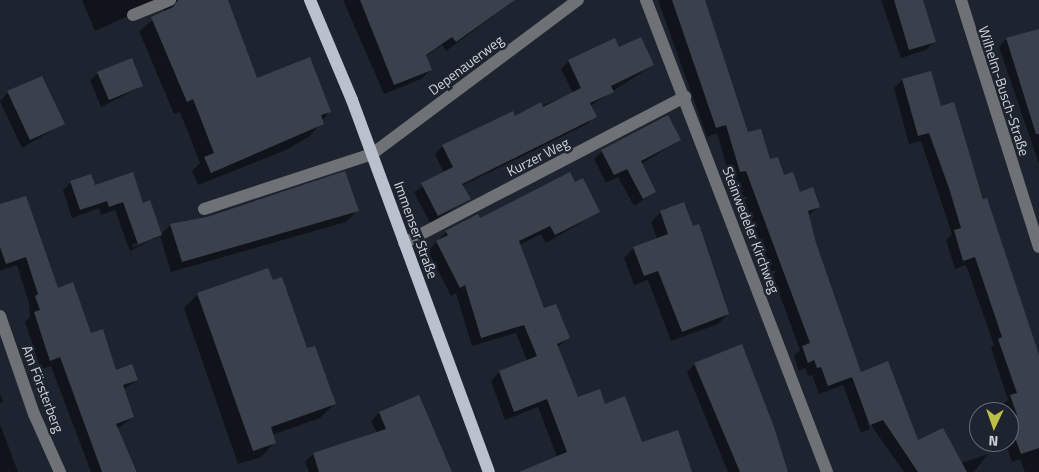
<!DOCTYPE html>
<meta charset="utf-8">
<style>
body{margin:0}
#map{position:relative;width:1039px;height:472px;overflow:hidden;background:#1e242f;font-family:"Titillium Web",sans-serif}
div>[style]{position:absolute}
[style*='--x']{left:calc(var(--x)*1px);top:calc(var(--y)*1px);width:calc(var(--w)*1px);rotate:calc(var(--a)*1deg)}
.shadow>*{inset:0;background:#0007}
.building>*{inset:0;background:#3a414d}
.minor>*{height:12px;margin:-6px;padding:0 6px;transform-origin:6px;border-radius:6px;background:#6e7277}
.major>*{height:12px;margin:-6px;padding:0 6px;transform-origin:6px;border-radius:6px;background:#b9c1cd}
span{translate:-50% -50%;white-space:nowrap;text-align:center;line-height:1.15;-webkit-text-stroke:5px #1e242f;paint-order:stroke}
.street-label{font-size:14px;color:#d0d4dc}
.north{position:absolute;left:969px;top:402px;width:50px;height:50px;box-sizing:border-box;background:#1e242f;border:1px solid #656a74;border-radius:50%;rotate:183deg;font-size:14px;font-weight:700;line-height:20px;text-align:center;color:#d0d4dc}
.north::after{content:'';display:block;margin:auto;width:18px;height:22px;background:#bbc044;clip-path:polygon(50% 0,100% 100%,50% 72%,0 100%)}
</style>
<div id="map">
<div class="shadow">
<div style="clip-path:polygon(82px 0,209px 0,256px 80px,329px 112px,310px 136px,286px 150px,198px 185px,192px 171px,200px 163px,180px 112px,174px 114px,139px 31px,165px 10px,153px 5px,95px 31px)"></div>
<div style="clip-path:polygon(343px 0,515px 0,446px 51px,442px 45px,425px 57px,430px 70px,421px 79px,384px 94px)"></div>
<div style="clip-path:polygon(658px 0,703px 0,747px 134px,800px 194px,819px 206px,808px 216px,814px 244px,861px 373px,918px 442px,961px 463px,988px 454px,974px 472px,904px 472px,873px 428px,854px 379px,870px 429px,861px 433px,843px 385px,819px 394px,812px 375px,808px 376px,805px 368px,799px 371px,794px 356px,800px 350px,737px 179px,731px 181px,717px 133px,707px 137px)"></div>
<div style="clip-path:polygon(881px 0,922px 0,934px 42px,926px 50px,901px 58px)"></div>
<div style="clip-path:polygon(1037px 30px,1039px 36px,1039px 164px,999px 47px,1006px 39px)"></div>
<div style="clip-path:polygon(619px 49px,653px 65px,590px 106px,595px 116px,587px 124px,462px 186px,469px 199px,430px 223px,414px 192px,444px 173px,435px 154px,443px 146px,512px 112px,515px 117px,573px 93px,561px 69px,569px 61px)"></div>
<div style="clip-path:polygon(98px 73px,142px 86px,101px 107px,90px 80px)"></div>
<div style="clip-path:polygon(902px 80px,940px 107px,953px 104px,1039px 369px,1039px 472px,1025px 472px,1020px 459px,1012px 462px,1005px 442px,1009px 442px,1009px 412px,1002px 405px,1008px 400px,991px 348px,994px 345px,966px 265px,955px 269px,946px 240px,952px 234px,921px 141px,909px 144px,894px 88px)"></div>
<div style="clip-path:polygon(8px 92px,63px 124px,22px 148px,0 101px)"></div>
<div style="clip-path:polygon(680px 140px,641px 164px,655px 192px,634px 206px,618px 177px,606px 183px,594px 159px,602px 151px)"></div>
<div style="clip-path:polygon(evenodd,71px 182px,142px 205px,161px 234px,171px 225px,357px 211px,346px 222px,171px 272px,160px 236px,130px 251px,115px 210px,101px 215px,99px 208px,72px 218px,63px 190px,71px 182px,153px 237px,153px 240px,133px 247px,132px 245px,153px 237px)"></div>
<div style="clip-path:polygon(575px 183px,599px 212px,546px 243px,541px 234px,519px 245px,543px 310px,568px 338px,557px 348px,578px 399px,604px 406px,641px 444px,687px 472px,525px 472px,557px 457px,538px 407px,505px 420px,491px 381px,499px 372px,527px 361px,516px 333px,472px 346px,456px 293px,451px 296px,428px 251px,446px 232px)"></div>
<div style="clip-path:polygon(0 206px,115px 371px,137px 380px,123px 390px,133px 417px,117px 429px,138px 472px,91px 472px,51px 366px,41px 369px,25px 322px,30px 317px,29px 303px,17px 265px,0 271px)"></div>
<div style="clip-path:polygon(661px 212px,728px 314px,718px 324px,671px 341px,648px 280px,634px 285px,624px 258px,634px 248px,657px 239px,651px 222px)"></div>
<div style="clip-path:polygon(272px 282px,334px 404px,320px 418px,272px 435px,275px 442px,261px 457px,238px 464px,184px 308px,198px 294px)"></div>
<div style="clip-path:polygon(695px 364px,787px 472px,728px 472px,687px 372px)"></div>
<div style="clip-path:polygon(0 394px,3px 401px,0 404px)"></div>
<div style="clip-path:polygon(379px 413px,450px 472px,309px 472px,305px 462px,313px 454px,377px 433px,371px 421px)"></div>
<div style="clip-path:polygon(0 424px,18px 472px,0 472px)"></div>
</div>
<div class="building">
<div style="clip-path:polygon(178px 0,228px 0,257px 78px,310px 57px,331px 112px,321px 115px,324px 124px,211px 173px,204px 157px,214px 153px,193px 99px,187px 102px,151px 17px,173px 7px)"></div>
<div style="clip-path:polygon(360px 0,515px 0,456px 42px,452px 37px,426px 55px,432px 70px,394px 85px)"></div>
<div style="clip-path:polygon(672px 0,705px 0,748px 132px,761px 129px,770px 159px,778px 157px,784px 175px,793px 172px,800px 192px,813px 187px,820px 207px,808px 211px,816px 243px,861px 372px,888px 361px,918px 440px,943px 428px,967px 472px,918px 472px,883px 420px,870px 425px,852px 377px,828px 386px,821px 367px,817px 368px,814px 360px,808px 363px,802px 346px,810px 343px,746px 171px,740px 172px,726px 125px,716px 128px)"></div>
<div style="clip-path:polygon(894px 0,923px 0,936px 42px,909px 50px)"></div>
<div style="clip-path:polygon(1039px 29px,1039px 134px,1036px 134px,1006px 38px)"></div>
<div style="clip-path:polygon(641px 37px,654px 65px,611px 86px,614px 92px,590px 103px,597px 117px,462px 184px,471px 199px,438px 216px,421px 183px,453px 167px,442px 145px,513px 111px,515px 116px,541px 102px,543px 107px,581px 88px,568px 60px,615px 38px,619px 47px)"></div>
<div style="clip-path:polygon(132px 58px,143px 86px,109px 100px,97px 72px)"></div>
<div style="clip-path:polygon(931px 71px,941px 106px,954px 102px,983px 199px,987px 198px,1039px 355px,1039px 448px,1021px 454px,1009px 421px,1017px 415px,1010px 395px,1017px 393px,998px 339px,1002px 337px,975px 257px,963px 261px,954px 230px,961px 228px,949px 188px,929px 133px,918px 136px,902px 79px)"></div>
<div style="clip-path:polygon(42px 76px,65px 124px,30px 140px,7px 91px)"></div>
<div style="clip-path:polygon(668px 115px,681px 140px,641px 161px,656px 192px,643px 199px,627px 169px,614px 175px,601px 150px)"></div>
<div style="clip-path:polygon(345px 171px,359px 211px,182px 262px,170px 224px,207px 217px)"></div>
<div style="clip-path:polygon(133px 172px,143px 203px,150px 200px,162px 235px,138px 244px,123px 202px,109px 207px,107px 201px,80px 210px,70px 181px,91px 174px,95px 185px)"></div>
<div style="clip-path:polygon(570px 172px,575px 182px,583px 178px,600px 212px,555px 235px,550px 226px,519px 241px,544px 308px,556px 304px,570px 338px,557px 344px,578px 397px,600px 389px,605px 404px,625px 396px,642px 442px,678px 430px,692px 472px,519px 472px,567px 452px,547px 399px,514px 412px,499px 371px,537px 356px,524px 325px,481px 338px,465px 285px,460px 288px,436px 241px,448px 235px,445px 231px,478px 214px,480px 218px)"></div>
<div style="clip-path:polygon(26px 196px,58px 288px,73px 282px,91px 333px,103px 329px,116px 370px,132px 364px,138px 380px,123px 385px,134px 417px,116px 424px,137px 472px,102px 472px,60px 357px,50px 361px,34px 312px,40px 310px,35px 296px,38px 294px,26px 257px,6px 264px,0 247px,0 204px)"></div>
<div style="clip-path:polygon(684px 202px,693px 226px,699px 224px,729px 314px,682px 332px,658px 271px,644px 276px,633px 247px,668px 234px,660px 211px)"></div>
<div style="clip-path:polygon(268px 268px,273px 280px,282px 277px,307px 348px,315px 346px,336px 404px,271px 427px,276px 443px,253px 451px,197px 293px)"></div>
<div style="clip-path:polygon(742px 344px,774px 427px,788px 472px,740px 472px,694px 363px)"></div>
<div style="clip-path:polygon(419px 395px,452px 472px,319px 472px,313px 453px,386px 429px,379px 412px)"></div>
</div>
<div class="minor">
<div style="--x:646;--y:0;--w:506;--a:69.02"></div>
<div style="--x:961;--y:0;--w:259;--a:72.5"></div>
<div style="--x:133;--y:15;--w:40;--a:-22"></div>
<div style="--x:204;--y:209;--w:177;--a:-18.1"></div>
<div style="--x:372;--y:154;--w:257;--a:-36.8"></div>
<div style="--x:404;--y:243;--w:317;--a:-27.5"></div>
<div style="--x:0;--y:316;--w:104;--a:70.9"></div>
<div style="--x:34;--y:414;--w:64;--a:65.9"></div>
</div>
<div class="major">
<div style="--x:310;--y:0;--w:108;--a:67.2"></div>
<div style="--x:352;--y:100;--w:396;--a:69.8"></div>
</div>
<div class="street-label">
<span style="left:466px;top:65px;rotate:-37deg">Depenauerweg</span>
<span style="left:1004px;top:91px;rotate:72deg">Wilhelm-Busch-Straße</span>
<span style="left:538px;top:157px;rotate:-27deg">Kurzer Weg</span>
<span style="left:416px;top:230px;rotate:70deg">Immenser Straße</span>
<span style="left:751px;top:230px;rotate:69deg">Steinwedeler Kirchweg</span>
<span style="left:43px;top:389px;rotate:69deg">Am Försterberg</span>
</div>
<div class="north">N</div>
</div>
